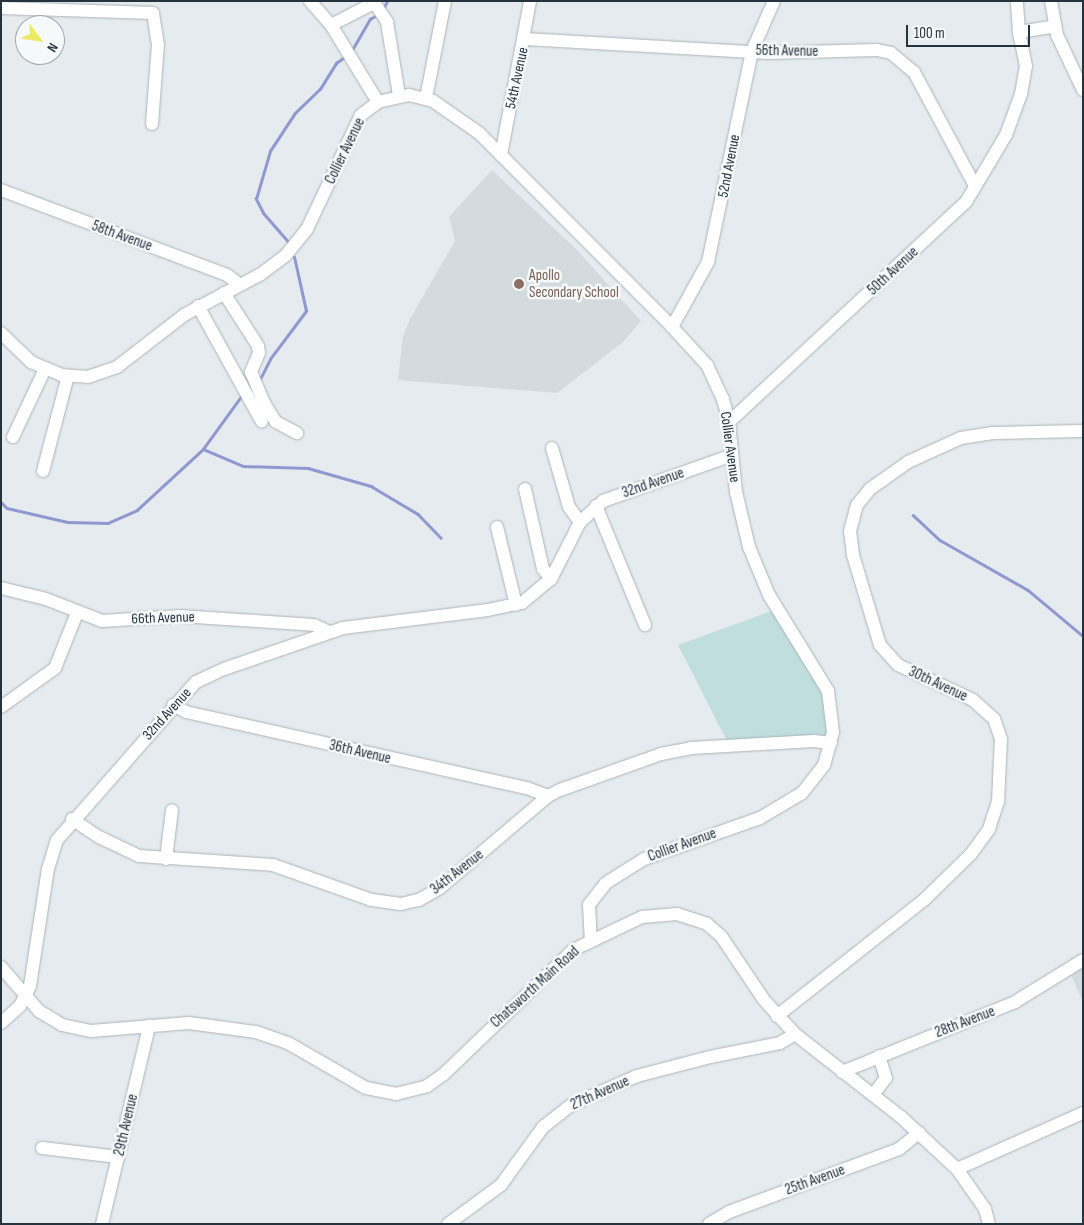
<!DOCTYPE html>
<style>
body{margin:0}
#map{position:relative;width:1084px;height:1225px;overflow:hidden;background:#e5ebee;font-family:"Sofia Sans Condensed",sans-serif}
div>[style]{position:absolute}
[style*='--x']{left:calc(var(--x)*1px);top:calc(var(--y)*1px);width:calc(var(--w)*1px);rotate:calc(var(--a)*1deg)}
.built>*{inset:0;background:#d4dbde}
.green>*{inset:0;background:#c0dede}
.stream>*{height:2.5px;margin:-1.25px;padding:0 1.25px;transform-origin:1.25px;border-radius:1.25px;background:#9098d0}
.roads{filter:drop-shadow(0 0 1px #abb4ba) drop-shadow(0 0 1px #abb4ba)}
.minor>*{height:12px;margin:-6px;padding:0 6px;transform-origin:6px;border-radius:6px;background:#fff}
.dots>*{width:14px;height:14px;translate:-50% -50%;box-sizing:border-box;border:2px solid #f6f9fa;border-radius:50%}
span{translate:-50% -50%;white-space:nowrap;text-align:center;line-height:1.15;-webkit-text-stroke:5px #f6f9fa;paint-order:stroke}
.street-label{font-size:15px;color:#25333f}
.education-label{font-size:15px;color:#785e54}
.left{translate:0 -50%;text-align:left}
.frame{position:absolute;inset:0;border:2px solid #25333f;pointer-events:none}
.north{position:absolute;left:15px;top:15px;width:50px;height:50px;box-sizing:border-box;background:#f6f9fa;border:1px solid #a2aaaf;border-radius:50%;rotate:121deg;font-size:14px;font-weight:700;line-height:20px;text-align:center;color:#25333f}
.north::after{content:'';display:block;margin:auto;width:18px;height:22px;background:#ece965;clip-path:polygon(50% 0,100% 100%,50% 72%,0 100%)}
.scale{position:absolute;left:906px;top:25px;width:124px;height:22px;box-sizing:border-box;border:2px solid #25333f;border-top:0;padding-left:6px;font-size:15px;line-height:18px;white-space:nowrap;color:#25333f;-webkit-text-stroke:4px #f6f9fa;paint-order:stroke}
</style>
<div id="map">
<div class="built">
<div style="clip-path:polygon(492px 170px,576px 249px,641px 321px,623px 342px,557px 393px,398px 380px,403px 336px,410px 319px,455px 241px,449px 217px)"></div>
<div style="clip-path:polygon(1083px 961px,1083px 1002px,1069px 970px)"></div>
</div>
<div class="green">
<div style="clip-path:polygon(777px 609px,821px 679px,832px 743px,729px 745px,678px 645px)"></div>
</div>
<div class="stream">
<div style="--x:383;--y:9;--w:9;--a:-63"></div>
<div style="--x:352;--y:50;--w:36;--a:-60"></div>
<div style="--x:370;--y:19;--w:8;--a:-30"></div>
<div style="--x:288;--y:242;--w:38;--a:-131"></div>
<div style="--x:263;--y:213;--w:16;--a:-117"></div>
<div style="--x:256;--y:199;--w:50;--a:-73.7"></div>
<div style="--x:270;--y:151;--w:45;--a:-56.7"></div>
<div style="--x:295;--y:113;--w:35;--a:-44"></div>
<div style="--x:320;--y:89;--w:31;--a:-58"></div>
<div style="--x:336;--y:63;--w:12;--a:-35"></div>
<div style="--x:260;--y:379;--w:22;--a:-63"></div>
<div style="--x:270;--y:359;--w:60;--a:-53.1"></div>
<div style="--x:306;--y:311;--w:55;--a:-102.5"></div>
<div style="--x:203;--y:449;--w:43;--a:23"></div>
<div style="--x:243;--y:466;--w:65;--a:1.8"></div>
<div style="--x:308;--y:468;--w:66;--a:15.9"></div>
<div style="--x:371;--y:486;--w:55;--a:30.8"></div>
<div style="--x:418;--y:514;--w:33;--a:46"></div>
<div style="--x:1;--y:502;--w:8;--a:45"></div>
<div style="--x:7;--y:508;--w:63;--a:12.9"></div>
<div style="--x:68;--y:522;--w:40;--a:1.4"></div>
<div style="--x:108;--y:523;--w:32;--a:-24"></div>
<div style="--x:137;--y:510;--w:90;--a:-42.7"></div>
<div style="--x:203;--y:449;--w:68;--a:-54"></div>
<div style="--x:913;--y:515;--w:37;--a:43"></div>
<div style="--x:940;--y:540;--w:101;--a:29.6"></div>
<div style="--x:1028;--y:590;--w:72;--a:39.9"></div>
</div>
<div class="roads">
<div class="minor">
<div style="--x:310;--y:1;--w:32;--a:49"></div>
<div style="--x:331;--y:25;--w:90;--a:58.6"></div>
<div style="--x:373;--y:1;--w:25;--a:56"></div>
<div style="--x:387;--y:22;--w:74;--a:80.7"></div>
<div style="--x:1051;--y:1;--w:35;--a:80"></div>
<div style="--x:1057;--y:35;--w:61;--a:64.7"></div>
<div style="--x:1;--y:8;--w:152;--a:1.9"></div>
<div style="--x:331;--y:25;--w:48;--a:-27.1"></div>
<div style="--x:1019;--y:32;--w:37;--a:-9"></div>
<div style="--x:525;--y:39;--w:241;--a:3.3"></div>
<div style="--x:766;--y:53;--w:111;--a:-1.5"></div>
<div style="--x:877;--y:50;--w:14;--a:12"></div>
<div style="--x:891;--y:53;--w:30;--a:40"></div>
<div style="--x:914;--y:72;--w:129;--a:61.8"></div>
<div style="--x:426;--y:98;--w:99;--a:-78.9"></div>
<div style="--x:152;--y:124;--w:79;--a:-85.7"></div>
<div style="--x:158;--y:45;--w:32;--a:-99"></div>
<div style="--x:501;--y:155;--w:157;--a:-79.3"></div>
<div style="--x:1;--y:190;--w:241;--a:20.6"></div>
<div style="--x:227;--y:275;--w:16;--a:38"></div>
<div style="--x:224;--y:293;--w:63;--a:57.3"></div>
<div style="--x:258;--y:346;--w:7;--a:82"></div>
<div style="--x:259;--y:353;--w:21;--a:113"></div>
<div style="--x:251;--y:372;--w:34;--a:67"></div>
<div style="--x:264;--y:403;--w:22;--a:58"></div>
<div style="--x:276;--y:422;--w:24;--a:28"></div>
<div style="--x:198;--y:306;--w:132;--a:61.1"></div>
<div style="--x:672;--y:327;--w:74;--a:-61"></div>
<div style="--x:708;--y:262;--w:216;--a:-78.2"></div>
<div style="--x:752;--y:51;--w:55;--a:-66.3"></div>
<div style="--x:1;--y:333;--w:42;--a:44"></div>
<div style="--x:31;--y:362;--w:33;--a:23"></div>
<div style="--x:61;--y:375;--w:27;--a:4"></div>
<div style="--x:88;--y:377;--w:31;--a:-19"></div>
<div style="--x:117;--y:367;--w:85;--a:-37.8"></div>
<div style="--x:184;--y:315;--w:87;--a:-28"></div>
<div style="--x:261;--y:274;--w:31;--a:-37"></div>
<div style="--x:286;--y:255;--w:33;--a:-51"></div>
<div style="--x:307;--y:229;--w:126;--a:-64.7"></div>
<div style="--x:361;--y:115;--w:21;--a:-37"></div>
<div style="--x:378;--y:102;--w:32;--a:-13"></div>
<div style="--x:409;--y:95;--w:25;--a:14"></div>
<div style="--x:433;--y:101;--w:56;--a:34.8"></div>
<div style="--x:479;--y:133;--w:274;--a:45.1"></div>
<div style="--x:672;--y:327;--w:52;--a:47.4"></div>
<div style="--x:707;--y:365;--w:38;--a:65"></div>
<div style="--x:723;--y:399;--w:24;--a:75"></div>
<div style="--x:729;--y:422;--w:70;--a:84.3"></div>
<div style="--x:736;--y:492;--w:57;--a:76.7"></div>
<div style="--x:749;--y:547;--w:52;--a:67.4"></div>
<div style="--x:769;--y:595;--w:113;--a:58.4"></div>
<div style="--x:828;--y:691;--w:41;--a:83"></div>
<div style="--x:833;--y:732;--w:34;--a:105"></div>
<div style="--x:824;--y:765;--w:36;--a:128"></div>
<div style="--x:802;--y:793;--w:49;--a:149.2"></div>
<div style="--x:760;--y:818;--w:123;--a:160.5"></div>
<div style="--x:644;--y:859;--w:45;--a:147.7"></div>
<div style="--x:606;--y:883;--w:28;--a:128"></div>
<div style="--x:589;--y:905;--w:34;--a:87"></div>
<div style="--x:729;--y:422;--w:323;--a:-42.9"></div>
<div style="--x:966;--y:202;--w:78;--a:-59.2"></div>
<div style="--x:1006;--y:135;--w:44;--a:-69.9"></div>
<div style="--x:1021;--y:94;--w:28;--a:-80"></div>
<div style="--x:1026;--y:66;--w:35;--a:-102"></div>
<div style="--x:1019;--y:32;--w:31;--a:-94"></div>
<div style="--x:13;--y:437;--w:75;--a:-64.8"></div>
<div style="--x:552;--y:448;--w:61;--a:73.9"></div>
<div style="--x:569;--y:507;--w:19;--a:54"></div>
<div style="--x:43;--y:471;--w:98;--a:-75.3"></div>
<div style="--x:525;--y:489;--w:82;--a:77.3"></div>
<div style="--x:543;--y:569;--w:13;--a:51"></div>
<div style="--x:596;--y:506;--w:129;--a:67.6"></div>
<div style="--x:497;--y:527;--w:80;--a:76.3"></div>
<div style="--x:1;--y:588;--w:46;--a:13.7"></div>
<div style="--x:46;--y:599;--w:60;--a:21.4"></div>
<div style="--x:102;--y:621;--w:78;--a:-3.7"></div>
<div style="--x:180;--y:616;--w:134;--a:3.8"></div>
<div style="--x:314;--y:625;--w:17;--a:25"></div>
<div style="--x:173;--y:705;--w:15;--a:28"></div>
<div style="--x:186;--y:712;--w:349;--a:12.6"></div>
<div style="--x:527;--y:788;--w:22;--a:21"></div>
<div style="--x:1;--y:707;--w:67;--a:-35.8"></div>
<div style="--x:55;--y:668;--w:59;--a:-68.2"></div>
<div style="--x:72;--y:819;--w:32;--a:34"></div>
<div style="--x:99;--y:837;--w:44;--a:25.4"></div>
<div style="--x:139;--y:856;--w:134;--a:3.8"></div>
<div style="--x:273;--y:865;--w:105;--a:19.5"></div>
<div style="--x:372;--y:900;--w:29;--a:8"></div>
<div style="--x:401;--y:904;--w:18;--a:-13"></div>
<div style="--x:419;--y:900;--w:24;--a:-30"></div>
<div style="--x:440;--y:888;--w:142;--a:-40.4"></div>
<div style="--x:548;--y:796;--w:13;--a:-27"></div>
<div style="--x:560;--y:790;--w:107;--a:-19.6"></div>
<div style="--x:661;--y:754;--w:31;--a:-11"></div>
<div style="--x:691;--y:748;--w:123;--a:-3.3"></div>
<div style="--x:814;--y:741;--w:17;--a:7"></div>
<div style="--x:166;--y:859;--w:49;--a:-83"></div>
<div style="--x:1;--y:967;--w:58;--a:49.2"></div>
<div style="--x:39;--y:1011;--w:27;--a:31"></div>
<div style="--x:62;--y:1025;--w:30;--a:12"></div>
<div style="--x:91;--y:1031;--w:98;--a:-4.7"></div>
<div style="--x:189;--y:1023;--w:68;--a:7.7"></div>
<div style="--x:256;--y:1032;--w:34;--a:19"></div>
<div style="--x:288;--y:1043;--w:90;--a:30"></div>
<div style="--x:366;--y:1088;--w:31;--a:11"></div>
<div style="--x:396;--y:1094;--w:32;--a:-14"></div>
<div style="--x:427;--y:1086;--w:21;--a:-35"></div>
<div style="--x:444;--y:1074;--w:179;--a:-43.9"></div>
<div style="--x:573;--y:950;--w:76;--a:-25.6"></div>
<div style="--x:642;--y:917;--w:35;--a:-5"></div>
<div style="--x:677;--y:914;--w:32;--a:18"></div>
<div style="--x:707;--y:924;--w:18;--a:41"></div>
<div style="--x:721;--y:936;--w:77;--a:56.1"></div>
<div style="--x:764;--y:1000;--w:46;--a:47.6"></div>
<div style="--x:795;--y:1034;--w:135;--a:38.1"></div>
<div style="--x:901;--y:1117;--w:76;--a:42.9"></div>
<div style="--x:957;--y:1169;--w:49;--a:55"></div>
<div style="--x:985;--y:1209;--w:16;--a:75"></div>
<div style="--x:777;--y:1016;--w:189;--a:-38.3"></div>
<div style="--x:925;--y:899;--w:64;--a:-44.4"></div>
<div style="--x:971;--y:854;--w:31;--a:-54"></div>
<div style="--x:989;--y:829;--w:28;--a:-72"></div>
<div style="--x:998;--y:802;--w:63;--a:-87.3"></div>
<div style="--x:1001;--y:739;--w:21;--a:-109"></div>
<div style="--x:994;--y:719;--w:28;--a:-138"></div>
<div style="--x:973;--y:700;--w:83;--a:-155"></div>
<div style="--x:898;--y:665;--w:27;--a:-132"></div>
<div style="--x:880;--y:645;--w:94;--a:-106.7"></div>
<div style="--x:853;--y:555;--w:24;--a:-97"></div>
<div style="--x:850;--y:531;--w:27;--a:-75"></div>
<div style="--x:857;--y:505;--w:21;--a:-51"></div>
<div style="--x:870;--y:489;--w:47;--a:-35.4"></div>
<div style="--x:908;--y:462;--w:58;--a:-24.4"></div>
<div style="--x:961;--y:438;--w:32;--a:-9"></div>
<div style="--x:993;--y:433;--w:90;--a:-1.3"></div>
<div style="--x:1;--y:1023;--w:25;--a:-42"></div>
<div style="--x:20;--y:1006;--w:22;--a:-63"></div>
<div style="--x:30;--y:986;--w:118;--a:-81.3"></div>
<div style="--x:48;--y:869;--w:30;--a:-73"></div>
<div style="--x:57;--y:840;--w:210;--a:-48.7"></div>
<div style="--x:196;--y:682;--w:31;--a:-25"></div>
<div style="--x:224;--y:669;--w:126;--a:-19"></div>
<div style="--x:343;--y:628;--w:146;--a:-7.1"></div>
<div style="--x:488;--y:610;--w:35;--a:-12"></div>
<div style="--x:522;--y:603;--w:38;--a:-40"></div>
<div style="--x:551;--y:579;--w:64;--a:-63"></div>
<div style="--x:580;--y:522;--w:31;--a:-42"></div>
<div style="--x:603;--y:501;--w:137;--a:-19.6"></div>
<div style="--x:842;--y:1072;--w:187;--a:-22"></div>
<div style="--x:1015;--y:1002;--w:80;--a:-31.7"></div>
<div style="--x:873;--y:1095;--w:21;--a:-53"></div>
<div style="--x:886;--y:1078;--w:23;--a:-108"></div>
<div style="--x:42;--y:1148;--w:77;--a:6.8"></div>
<div style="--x:957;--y:1169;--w:138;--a:-24"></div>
<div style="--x:102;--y:1224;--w:204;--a:-76.6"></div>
<div style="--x:448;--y:1224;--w:66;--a:-36.3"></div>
<div style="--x:501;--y:1185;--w:72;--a:-54.1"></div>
<div style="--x:543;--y:1127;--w:36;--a:-38"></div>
<div style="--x:571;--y:1105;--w:72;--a:-23.7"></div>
<div style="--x:637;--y:1076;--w:75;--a:-14.6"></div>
<div style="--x:710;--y:1057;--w:71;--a:-11.3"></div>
<div style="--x:780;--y:1043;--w:17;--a:-31"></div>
<div style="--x:709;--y:1224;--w:23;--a:-31"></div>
<div style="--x:729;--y:1212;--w:181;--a:-20.3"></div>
<div style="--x:899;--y:1149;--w:26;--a:-39"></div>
</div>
</div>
<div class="dots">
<div style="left:519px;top:284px;background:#8d6e63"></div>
</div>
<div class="street-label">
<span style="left:787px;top:51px;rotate:1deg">56th Avenue</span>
<span style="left:517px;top:78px;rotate:-78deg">54th Avenue</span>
<span style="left:345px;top:151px;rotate:-64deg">Collier Avenue</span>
<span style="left:729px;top:166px;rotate:-79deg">52nd Avenue</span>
<span style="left:122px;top:236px;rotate:20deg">58th Avenue</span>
<span style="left:893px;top:271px;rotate:-43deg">50th Avenue</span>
<span style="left:730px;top:447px;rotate:82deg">Collier Avenue</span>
<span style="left:653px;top:483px;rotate:-19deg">32nd Avenue</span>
<span style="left:163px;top:618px;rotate:-2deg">66th Avenue</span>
<span style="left:938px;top:684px;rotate:25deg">30th Avenue</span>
<span style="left:167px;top:714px;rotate:-48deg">32nd Avenue</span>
<span style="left:360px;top:752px;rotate:13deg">36th Avenue</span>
<span style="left:682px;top:845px;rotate:-20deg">Collier Avenue</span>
<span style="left:457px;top:872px;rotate:-38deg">34th Avenue</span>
<span style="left:535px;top:987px;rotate:-42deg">Chatsworth Main Road</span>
<span style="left:965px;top:1022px;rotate:-21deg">28th Avenue</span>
<span style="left:600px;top:1093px;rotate:-24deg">27th Avenue</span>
<span style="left:126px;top:1125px;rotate:-77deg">29th Avenue</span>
<span style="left:815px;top:1180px;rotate:-20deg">25th Avenue</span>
</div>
<div class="education-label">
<span class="left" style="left:529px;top:284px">Apollo<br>Secondary School</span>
</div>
<div class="frame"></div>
<div class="north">N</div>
<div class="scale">100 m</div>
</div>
